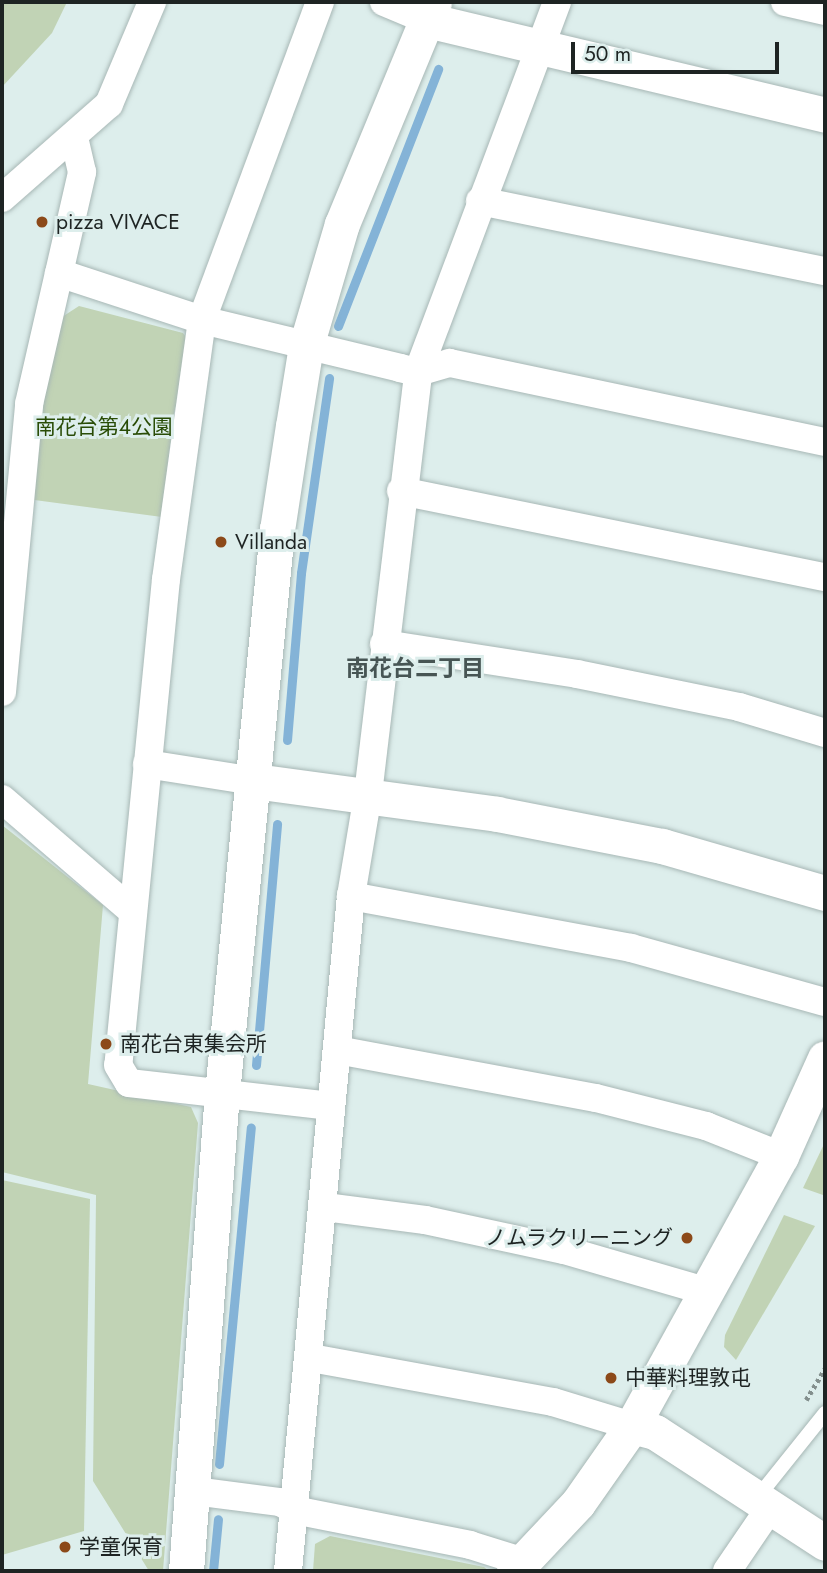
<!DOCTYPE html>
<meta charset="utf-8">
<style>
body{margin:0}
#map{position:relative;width:827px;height:1573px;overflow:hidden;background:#ddeeec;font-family:Jost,"Noto Sans JP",sans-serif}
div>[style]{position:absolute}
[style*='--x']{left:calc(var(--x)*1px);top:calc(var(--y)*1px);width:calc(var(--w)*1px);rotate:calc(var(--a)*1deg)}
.green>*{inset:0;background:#c1d3b5}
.stream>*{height:9px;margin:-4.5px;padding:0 4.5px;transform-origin:4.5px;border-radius:4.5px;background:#84b3d7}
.path>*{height:4.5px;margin-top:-2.25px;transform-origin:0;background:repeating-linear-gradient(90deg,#838f8d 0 3.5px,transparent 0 7px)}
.roads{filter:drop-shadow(0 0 2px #a7b7b5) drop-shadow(0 0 2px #a7b7b5)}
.service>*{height:14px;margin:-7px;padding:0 7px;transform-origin:7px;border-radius:7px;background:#fff}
.minor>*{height:28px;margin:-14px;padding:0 14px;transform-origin:14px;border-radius:14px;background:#fff}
.tertiary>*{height:35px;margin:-17.5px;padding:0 17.5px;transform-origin:17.5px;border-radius:17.5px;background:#fff}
.dots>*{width:19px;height:19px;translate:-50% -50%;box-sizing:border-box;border:4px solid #ddeeec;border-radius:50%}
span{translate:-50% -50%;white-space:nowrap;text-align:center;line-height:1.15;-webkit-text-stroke:6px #ddeeec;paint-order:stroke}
.poi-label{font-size:21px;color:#1e2423}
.left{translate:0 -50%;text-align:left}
.right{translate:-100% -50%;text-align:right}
.park-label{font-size:21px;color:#294c06}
.neighbourhood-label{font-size:23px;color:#475554;font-weight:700}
.frame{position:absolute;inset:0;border:4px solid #1e2423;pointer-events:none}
.scale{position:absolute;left:571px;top:42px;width:208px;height:32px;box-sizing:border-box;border:4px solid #1e2423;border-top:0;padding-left:9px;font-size:21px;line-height:24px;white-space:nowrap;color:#1e2423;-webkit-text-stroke:5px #ddeeec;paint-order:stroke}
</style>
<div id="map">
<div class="green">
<div style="clip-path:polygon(2px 2px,67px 2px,52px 33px,2px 87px)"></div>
<div style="clip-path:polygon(79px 306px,183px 333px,192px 345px,174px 413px,162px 517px,27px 499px,39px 403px,62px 317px)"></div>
<div style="clip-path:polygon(2px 825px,103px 905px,88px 1084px,191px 1107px,198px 1123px,163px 1571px,149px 1571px,93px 1481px,96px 1195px,2px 1172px)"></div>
<div style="clip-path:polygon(825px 1142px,825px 1191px,823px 1195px,803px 1188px)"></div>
<div style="clip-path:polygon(2px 1180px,90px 1199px,84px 1531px,2px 1555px)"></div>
<div style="clip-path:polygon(784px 1215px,815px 1226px,736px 1360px,724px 1347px,725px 1335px)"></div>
<div style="clip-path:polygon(330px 1536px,484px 1567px,489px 1571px,313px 1571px,315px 1544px)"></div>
</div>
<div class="stream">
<div style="--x:338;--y:326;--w:276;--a:-68.7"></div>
<div style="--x:287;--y:740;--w:168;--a:-85.2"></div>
<div style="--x:301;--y:573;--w:197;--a:-81.8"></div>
<div style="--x:256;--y:1065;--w:242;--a:-85"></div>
<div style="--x:219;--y:1464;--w:338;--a:-84.6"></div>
<div style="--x:213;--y:1571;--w:52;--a:-84.5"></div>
</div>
<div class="path">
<div style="--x:806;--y:1400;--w:37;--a:-59"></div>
</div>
<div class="roads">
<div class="service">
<div style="--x:757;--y:1498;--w:109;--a:-51.3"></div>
</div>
<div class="minor">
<div style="--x:320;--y:2;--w:339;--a:110.4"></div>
<div style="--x:202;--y:320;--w:261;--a:97.9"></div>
<div style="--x:166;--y:579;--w:488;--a:95.6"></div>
<div style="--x:118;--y:1065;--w:21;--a:59"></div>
<div style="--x:129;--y:1083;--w:203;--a:6.5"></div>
<div style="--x:384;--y:2;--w:47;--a:22.7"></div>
<div style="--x:785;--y:2;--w:41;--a:12.7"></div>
<div style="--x:2;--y:198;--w:142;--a:-41.3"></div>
<div style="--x:109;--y:104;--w:111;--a:-67.1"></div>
<div style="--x:480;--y:201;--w:352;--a:11.5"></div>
<div style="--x:59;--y:273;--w:151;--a:18.2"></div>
<div style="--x:202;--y:320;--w:204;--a:13.6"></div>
<div style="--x:400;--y:368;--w:18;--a:13"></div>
<div style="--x:418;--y:372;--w:33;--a:-16"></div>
<div style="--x:450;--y:363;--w:383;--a:11.9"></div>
<div style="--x:401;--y:491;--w:433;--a:11.5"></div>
<div style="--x:384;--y:644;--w:195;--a:8.8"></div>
<div style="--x:577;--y:674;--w:165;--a:11.5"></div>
<div style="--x:739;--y:707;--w:90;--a:16.8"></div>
<div style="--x:2;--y:692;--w:289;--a:-84.6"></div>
<div style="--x:29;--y:404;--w:238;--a:-77.1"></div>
<div style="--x:82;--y:172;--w:35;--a:-103"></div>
<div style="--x:147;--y:764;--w:108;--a:9"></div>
<div style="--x:2;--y:799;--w:169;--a:40.7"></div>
<div style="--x:351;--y:896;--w:285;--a:10.5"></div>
<div style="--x:631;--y:948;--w:201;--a:15.6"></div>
<div style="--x:337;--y:1050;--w:263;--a:10.5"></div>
<div style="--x:596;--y:1098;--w:114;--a:14.3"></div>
<div style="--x:706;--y:1126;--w:81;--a:21.8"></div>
<div style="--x:325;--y:1207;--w:101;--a:7.4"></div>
<div style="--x:425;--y:1220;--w:142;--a:12.2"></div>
<div style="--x:564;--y:1250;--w:147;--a:16.2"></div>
<div style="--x:311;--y:1358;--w:246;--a:10.3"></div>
<div style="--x:553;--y:1402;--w:83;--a:16.9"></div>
<div style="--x:194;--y:1491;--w:87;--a:7.3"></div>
<div style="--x:280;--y:1502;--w:16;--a:30"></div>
<div style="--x:294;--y:1510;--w:179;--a:11.2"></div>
<div style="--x:470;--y:1545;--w:53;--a:17.4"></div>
<div style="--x:288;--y:1571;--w:678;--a:-84.67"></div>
<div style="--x:351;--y:896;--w:103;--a:-80.5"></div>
<div style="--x:368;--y:794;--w:425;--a:-83.2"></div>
<div style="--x:418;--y:372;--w:395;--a:-69.4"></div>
<div style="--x:727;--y:1571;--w:76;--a:-55.7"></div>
</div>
<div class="tertiary">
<div style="--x:427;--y:20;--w:409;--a:13.4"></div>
<div style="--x:254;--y:781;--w:245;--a:7.7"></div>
<div style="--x:497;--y:814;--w:168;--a:11"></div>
<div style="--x:662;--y:846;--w:170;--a:16.1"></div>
<div style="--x:632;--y:1426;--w:24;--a:15"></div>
<div style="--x:655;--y:1432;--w:203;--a:33.1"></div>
<div style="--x:186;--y:1571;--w:479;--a:-85.7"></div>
<div style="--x:222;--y:1093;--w:566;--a:-84.42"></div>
<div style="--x:277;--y:530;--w:105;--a:-81.3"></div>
<div style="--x:293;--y:426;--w:81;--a:-80.8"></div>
<div style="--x:306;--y:346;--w:127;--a:-73.6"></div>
<div style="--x:342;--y:224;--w:240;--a:-67.5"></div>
<div style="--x:514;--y:1571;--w:93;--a:-46.7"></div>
<div style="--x:578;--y:1503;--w:94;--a:-55"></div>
<div style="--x:632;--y:1426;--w:308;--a:-61.1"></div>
<div style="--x:781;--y:1156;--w:107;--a:-65.8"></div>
</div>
</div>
<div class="dots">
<div style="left:42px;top:222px;background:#8c4919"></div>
<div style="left:221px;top:542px;background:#8c4919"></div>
<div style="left:106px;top:1044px;background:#8c4919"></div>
<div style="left:687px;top:1238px;background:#8c4919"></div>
<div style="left:611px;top:1378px;background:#8c4919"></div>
<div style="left:65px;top:1547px;background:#8c4919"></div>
</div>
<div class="poi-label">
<span class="left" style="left:56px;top:222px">pizza VIVACE</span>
<span class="left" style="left:235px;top:542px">Villanda</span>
<span class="left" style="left:120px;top:1044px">南花台東集会所</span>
<span class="right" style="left:673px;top:1238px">ノムラクリーニング</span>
<span class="left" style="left:625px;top:1378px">中華料理敦屯</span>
<span class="left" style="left:79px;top:1547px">学童保育</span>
</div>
<div class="park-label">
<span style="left:104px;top:427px">南花台第4公園</span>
</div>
<div class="neighbourhood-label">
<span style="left:415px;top:668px">南花台二丁目</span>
</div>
<div class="frame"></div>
<div class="scale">50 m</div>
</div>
